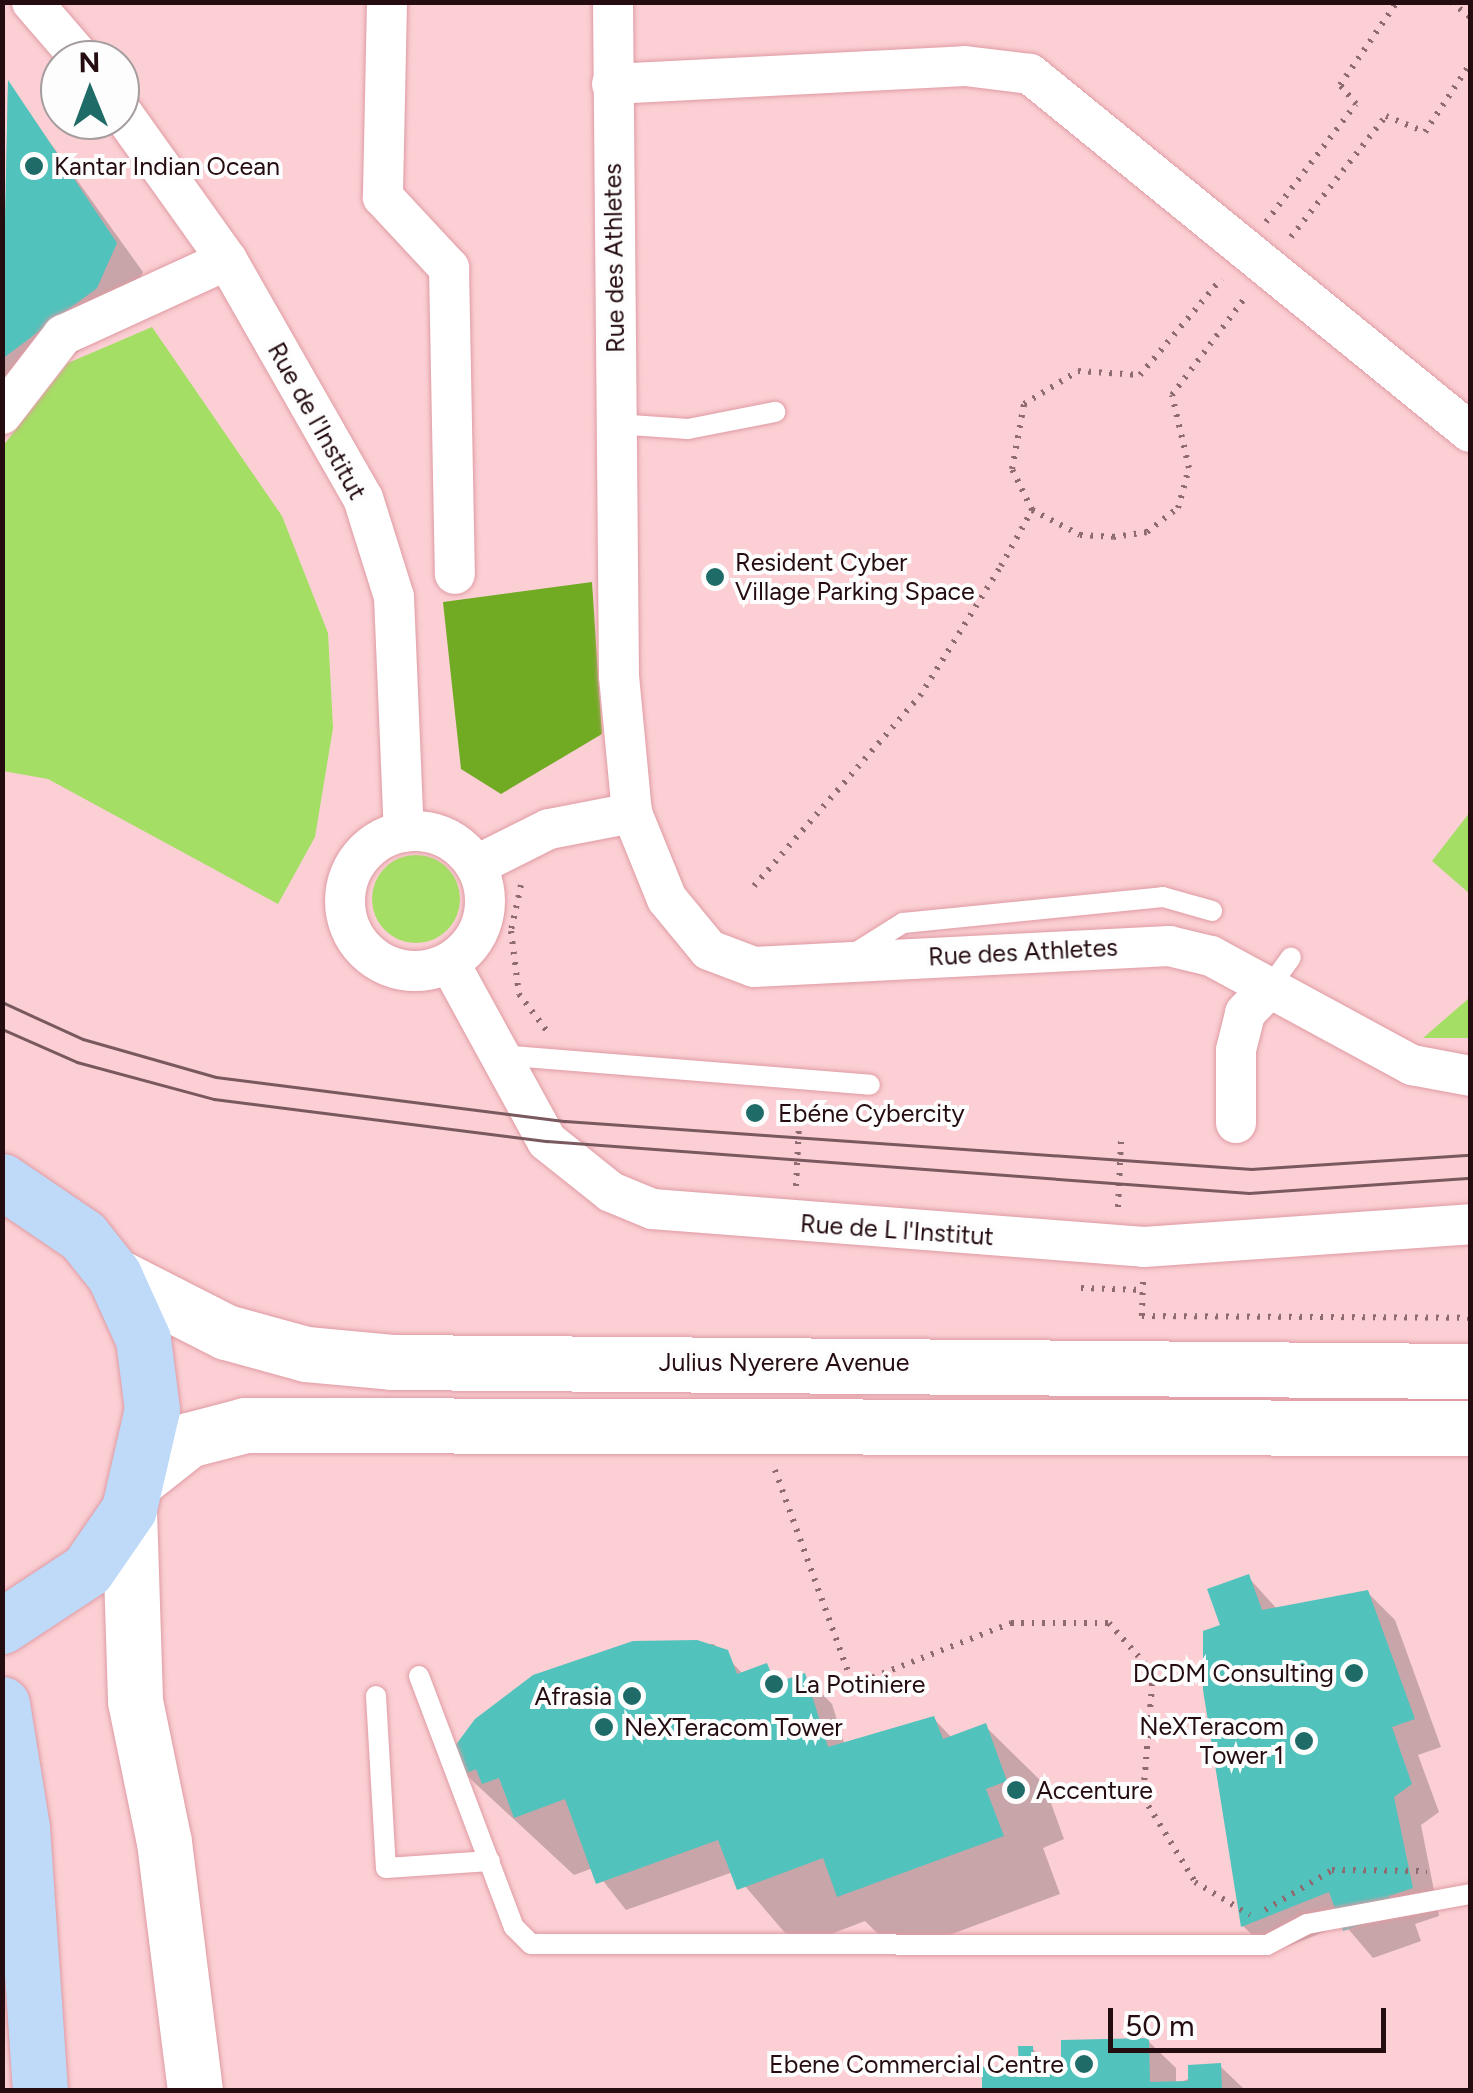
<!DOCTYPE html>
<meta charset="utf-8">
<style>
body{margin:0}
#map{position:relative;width:1473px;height:2093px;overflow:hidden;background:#fbcfd4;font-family:Figtree,sans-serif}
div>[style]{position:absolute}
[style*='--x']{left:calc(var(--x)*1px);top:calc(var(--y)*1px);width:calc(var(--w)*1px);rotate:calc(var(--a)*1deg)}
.green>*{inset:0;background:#a4de65}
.round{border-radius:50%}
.forest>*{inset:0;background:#71aa23}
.shadow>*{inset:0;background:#0003}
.building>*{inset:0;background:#52c2bc}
.path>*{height:6px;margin-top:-3px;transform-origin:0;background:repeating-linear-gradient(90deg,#8d6b70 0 2.5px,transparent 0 10.5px)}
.roads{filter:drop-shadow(0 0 2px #df9ba3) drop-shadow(0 0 2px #df9ba3)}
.service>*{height:20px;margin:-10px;padding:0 10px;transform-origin:10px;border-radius:10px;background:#fff}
.minor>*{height:40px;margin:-20px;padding:0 20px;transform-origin:20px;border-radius:20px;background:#fff}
.minor>.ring{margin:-20px;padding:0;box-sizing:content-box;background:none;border:40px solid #fff;border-radius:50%}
.secondary>*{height:55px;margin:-27.5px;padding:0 27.5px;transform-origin:27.5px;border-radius:27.5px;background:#fff}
.primary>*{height:55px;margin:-27.5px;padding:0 27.5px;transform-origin:27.5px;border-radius:27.5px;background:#bedaf8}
.tram>*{height:2.5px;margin:-1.25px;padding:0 1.25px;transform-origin:1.25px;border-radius:1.25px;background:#79595e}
.dots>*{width:28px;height:28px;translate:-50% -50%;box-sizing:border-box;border:5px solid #fdfdfd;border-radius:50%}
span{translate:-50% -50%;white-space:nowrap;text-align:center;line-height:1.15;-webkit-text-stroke:8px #fdfdfd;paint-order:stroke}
.poi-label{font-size:25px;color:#240c10}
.left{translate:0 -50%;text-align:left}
.right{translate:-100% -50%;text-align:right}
.street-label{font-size:25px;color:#240c10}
.frame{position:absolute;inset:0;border:5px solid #240c10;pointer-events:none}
.north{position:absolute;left:40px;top:40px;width:100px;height:100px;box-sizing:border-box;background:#fdfdfd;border:2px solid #a69d9e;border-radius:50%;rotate:359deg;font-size:28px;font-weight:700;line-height:40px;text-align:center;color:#240c10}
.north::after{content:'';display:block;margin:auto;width:35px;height:45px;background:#1f6b67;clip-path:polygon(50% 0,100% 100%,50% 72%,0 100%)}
.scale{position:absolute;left:1108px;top:2008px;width:278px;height:45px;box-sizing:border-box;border:5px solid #240c10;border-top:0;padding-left:12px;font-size:30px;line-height:35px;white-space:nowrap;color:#240c10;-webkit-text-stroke:8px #fdfdfd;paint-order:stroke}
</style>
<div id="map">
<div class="green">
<div style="clip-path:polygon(152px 327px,282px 516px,328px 633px,333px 728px,315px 837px,278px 904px,48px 779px,3px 771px,3px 446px,68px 363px)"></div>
<div style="clip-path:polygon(1470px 812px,1470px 894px,1432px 861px)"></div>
<div class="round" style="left:372px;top:855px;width:88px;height:88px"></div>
<div style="clip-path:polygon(1470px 996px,1470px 1038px,1423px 1038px,1468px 999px)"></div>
</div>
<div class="forest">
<div style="clip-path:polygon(592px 582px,602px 734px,501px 794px,461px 769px,443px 602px)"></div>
</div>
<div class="shadow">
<div style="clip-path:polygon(8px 84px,143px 272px,124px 316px,2px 411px)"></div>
<div style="clip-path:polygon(1248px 1577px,1278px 1610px,1368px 1593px,1395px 1620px,1441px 1747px,1418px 1755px,1439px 1812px,1421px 1825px,1439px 1916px,1415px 1924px,1421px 1941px,1373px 1958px,1344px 1924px,1271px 1953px,1243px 1926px,1223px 1627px)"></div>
<div style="clip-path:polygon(633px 1643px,714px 1644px,743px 1674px,766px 1666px,783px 1683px,805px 1676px,832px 1704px,844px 1743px,934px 1719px,952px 1738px,985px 1726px,1044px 1784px,1064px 1839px,1043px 1848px,1060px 1894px,898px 1954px,865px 1921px,797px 1947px,733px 1872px,626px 1910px,593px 1868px,574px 1875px,464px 1773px)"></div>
<div style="clip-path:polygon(1148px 2041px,1176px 2068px,1176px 2084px,1220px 2066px,1245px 2090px,983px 2090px,984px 2069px,1021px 2068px,1032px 2048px,1043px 2060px,1064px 2059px)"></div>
</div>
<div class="building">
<div style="clip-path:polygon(8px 80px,117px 243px,97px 288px,2px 359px)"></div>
<div style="clip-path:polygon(1249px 1574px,1262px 1610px,1368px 1590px,1415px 1719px,1392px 1727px,1412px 1784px,1394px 1797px,1413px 1888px,1389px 1896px,1395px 1913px,1343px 1931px,1329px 1892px,1241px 1927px,1203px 1690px,1203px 1631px,1220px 1625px,1207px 1589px)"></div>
<div style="clip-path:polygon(697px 1640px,728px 1650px,737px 1674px,767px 1663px,775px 1683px,805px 1673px,828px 1747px,934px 1716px,943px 1739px,986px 1723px,1007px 1781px,986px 1789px,1004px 1836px,837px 1897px,823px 1858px,737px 1890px,718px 1840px,596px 1884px,565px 1799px,514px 1818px,499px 1778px,482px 1784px,476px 1769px,462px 1775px,452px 1750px,475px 1719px,533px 1675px,633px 1641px)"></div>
<div style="clip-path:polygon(1149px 2038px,1150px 2082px,1188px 2081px,1188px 2065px,1221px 2063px,1222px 2090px,982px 2090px,982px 2067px,1019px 2066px,1018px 2046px,1033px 2046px,1033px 2057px,1061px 2057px,1061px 2040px)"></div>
</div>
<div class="path">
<div style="--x:1451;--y:2;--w:24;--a:38"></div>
<div style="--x:1266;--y:222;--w:148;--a:-52.7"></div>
<div style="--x:1356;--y:104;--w:25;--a:-130"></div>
<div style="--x:1340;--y:85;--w:101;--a:-55.5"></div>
<div style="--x:1291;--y:237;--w:154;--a:-51.9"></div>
<div style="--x:1386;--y:116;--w:42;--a:22.3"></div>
<div style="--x:1425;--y:132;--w:82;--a:-56.5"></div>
<div style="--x:1032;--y:510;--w:54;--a:27.5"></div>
<div style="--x:1080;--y:535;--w:33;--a:3"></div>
<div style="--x:1113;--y:537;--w:34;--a:-8"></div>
<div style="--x:1147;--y:532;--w:39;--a:-38"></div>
<div style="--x:1178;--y:508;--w:41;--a:-74.6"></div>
<div style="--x:1189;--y:468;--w:75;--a:-103.1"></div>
<div style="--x:1172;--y:395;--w:125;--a:-53.1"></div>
<div style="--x:521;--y:885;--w:47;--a:102.3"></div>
<div style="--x:511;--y:931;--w:64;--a:82.8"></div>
<div style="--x:519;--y:994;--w:46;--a:52.9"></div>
<div style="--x:754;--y:886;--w:252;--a:-48.9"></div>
<div style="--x:920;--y:696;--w:153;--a:-58.1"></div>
<div style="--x:1001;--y:566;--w:64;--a:-61"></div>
<div style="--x:1032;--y:510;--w:46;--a:-116"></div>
<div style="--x:1012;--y:469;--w:66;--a:-79.5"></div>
<div style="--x:1024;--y:404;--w:63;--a:-31.4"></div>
<div style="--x:1078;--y:371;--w:62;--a:3.7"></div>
<div style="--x:1140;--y:375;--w:126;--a:-49.8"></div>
<div style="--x:796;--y:1186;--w:82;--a:-87.2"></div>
<div style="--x:1118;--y:1207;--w:67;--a:-87.4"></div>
<div style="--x:1143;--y:1282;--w:34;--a:92"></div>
<div style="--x:1142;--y:1316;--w:328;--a:0.3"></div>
<div style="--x:1081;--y:1288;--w:62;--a:1.8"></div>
<div style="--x:775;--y:1470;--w:229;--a:70.1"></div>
<div style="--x:853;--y:1685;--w:170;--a:-21.4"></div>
<div style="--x:1011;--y:1623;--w:98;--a:0"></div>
<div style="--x:1109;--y:1623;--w:67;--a:48.7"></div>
<div style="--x:1153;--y:1673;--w:124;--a:94.6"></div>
<div style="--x:1143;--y:1797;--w:100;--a:58.5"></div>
<div style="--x:1195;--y:1882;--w:64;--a:31"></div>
<div style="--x:1265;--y:1910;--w:78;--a:-30.8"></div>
<div style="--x:1332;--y:1870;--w:95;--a:0.6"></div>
</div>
<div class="roads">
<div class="service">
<div style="--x:616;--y:424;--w:72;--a:4"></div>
<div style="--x:688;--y:429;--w:89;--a:-11.1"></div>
<div style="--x:849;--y:957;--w:64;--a:-32.2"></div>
<div style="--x:903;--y:923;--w:261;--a:-5.7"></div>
<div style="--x:1163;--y:897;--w:51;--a:15.9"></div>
<div style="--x:1268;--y:989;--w:39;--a:-54"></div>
<div style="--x:500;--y:1055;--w:371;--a:4.6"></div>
<div style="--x:419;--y:1676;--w:268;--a:69.3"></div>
<div style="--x:514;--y:1927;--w:24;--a:45"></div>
<div style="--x:531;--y:1944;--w:736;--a:0.08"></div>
<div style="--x:1267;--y:1945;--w:45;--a:-27.7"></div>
<div style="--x:1307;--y:1924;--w:166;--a:-10.4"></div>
<div style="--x:376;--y:1696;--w:172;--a:86.7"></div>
<div style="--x:386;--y:1868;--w:104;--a:-3.9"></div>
</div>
<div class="minor">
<div style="--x:32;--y:2;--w:77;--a:49.2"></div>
<div style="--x:387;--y:2;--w:195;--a:91.2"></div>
<div style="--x:383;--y:197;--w:97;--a:47.1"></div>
<div style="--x:449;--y:268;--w:306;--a:88.9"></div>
<div style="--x:613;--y:2;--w:674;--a:89.49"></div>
<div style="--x:619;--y:676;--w:138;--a:84.6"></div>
<div style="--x:632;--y:813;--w:93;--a:67.9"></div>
<div style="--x:667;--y:899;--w:66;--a:50.5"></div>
<div style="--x:709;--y:950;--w:48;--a:20.7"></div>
<div style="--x:754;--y:967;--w:416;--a:-2.9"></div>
<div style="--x:1169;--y:946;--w:43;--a:13.4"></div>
<div style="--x:1211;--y:956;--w:229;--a:28.5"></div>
<div style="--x:1412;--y:1065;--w:59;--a:10.7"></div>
<div style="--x:612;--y:84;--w:353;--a:-2.9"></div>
<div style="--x:965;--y:66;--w:65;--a:7"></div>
<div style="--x:1030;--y:74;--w:567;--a:39.13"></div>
<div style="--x:120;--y:110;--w:184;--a:54.5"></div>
<div style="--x:227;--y:260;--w:274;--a:60.3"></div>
<div style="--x:363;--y:498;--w:104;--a:72.6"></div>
<div style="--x:394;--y:597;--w:235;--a:87.6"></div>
<div style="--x:2;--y:414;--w:100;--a:-52.3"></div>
<div style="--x:63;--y:335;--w:180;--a:-24.6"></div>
<div class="ring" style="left:345px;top:831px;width:100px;height:100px"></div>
<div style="--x:477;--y:865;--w:80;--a:-26.6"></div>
<div style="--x:549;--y:829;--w:85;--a:-10.9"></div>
<div style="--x:450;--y:964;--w:202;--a:61.3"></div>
<div style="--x:547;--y:1141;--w:82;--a:38.6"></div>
<div style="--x:611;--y:1192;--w:44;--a:22.5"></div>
<div style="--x:652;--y:1209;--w:493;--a:4.4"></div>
<div style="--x:1144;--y:1247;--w:327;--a:-4"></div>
<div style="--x:1236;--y:1123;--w:73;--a:-90"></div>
<div style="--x:1236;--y:1050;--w:38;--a:-76"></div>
<div style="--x:1245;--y:1013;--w:33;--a:-46"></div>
</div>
<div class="secondary">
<div style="--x:114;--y:1275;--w:126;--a:27"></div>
<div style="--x:226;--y:1332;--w:83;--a:15.4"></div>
<div style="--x:306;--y:1354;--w:86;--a:5.3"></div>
<div style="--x:392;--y:1362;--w:1078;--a:0.48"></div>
<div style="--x:140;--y:1478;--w:61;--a:-38.4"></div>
<div style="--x:188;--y:1440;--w:59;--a:-14.7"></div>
<div style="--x:245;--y:1425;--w:1225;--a:0.14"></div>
<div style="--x:129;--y:1509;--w:192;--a:88.2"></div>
<div style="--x:135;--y:1701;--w:144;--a:78.4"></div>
<div style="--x:164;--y:1842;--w:250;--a:82.9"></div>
</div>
<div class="primary">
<div style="--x:2;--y:1181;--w:98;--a:34.2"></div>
<div style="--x:83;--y:1236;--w:50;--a:51.5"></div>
<div style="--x:114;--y:1275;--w:70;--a:65.6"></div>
<div style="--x:143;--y:1339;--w:71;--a:82.7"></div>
<div style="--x:152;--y:1409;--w:103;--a:103"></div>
<div style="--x:129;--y:1509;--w:74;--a:124.5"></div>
<div style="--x:87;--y:1570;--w:102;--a:146.6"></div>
<div style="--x:2;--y:1704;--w:125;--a:80.8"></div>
<div style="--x:22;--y:1827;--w:264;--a:86.1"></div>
</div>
</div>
<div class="tram">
<div style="--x:2;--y:1002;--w:89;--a:24.6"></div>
<div style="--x:83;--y:1039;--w:138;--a:15.9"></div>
<div style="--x:216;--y:1077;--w:352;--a:7.2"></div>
<div style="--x:565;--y:1121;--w:688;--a:4"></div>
<div style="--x:1251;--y:1169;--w:219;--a:-3.7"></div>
<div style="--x:2;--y:1029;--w:82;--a:23.7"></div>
<div style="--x:77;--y:1062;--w:142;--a:15.1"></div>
<div style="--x:214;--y:1099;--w:336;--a:7.2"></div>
<div style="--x:547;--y:1141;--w:704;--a:4.24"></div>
<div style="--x:1249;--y:1193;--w:222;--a:-3.9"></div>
</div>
<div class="dots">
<div style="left:34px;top:166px;background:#1f6b67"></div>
<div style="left:715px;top:577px;background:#1f6b67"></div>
<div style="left:755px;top:1113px;background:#1f6b67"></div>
<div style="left:1354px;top:1673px;background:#1f6b67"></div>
<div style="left:774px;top:1684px;background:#1f6b67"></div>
<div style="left:632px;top:1696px;background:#1f6b67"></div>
<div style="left:604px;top:1727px;background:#1f6b67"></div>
<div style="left:1304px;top:1741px;background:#1f6b67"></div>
<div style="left:1016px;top:1790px;background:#1f6b67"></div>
<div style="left:1084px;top:2064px;background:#1f6b67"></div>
</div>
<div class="poi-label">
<span class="left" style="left:54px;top:166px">Kantar Indian Ocean</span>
<span class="left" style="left:735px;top:577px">Resident Cyber<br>Village Parking Space</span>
<span class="left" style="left:778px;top:1113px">Ebéne Cybercity</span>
<span class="right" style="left:1334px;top:1673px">DCDM Consulting</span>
<span class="left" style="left:794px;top:1684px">La Potiniere</span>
<span class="right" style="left:612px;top:1696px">Afrasia</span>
<span class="left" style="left:624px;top:1727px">NeXTeracom Tower</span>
<span class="right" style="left:1284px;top:1741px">NeXTeracom<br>Tower 1</span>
<span class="left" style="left:1036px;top:1790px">Accenture</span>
<span class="right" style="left:1064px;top:2064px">Ebene Commercial Centre</span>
</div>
<div class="street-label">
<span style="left:614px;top:258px;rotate:-91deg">Rue des Athletes</span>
<span style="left:317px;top:421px;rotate:61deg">Rue de l'Institut</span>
<span style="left:1023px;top:952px;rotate:-3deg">Rue des Athletes</span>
<span style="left:897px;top:1230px;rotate:4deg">Rue de L l'Institut</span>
<span style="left:784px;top:1362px">Julius Nyerere Avenue</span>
</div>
<div class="frame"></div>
<div class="north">N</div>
<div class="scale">50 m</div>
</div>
